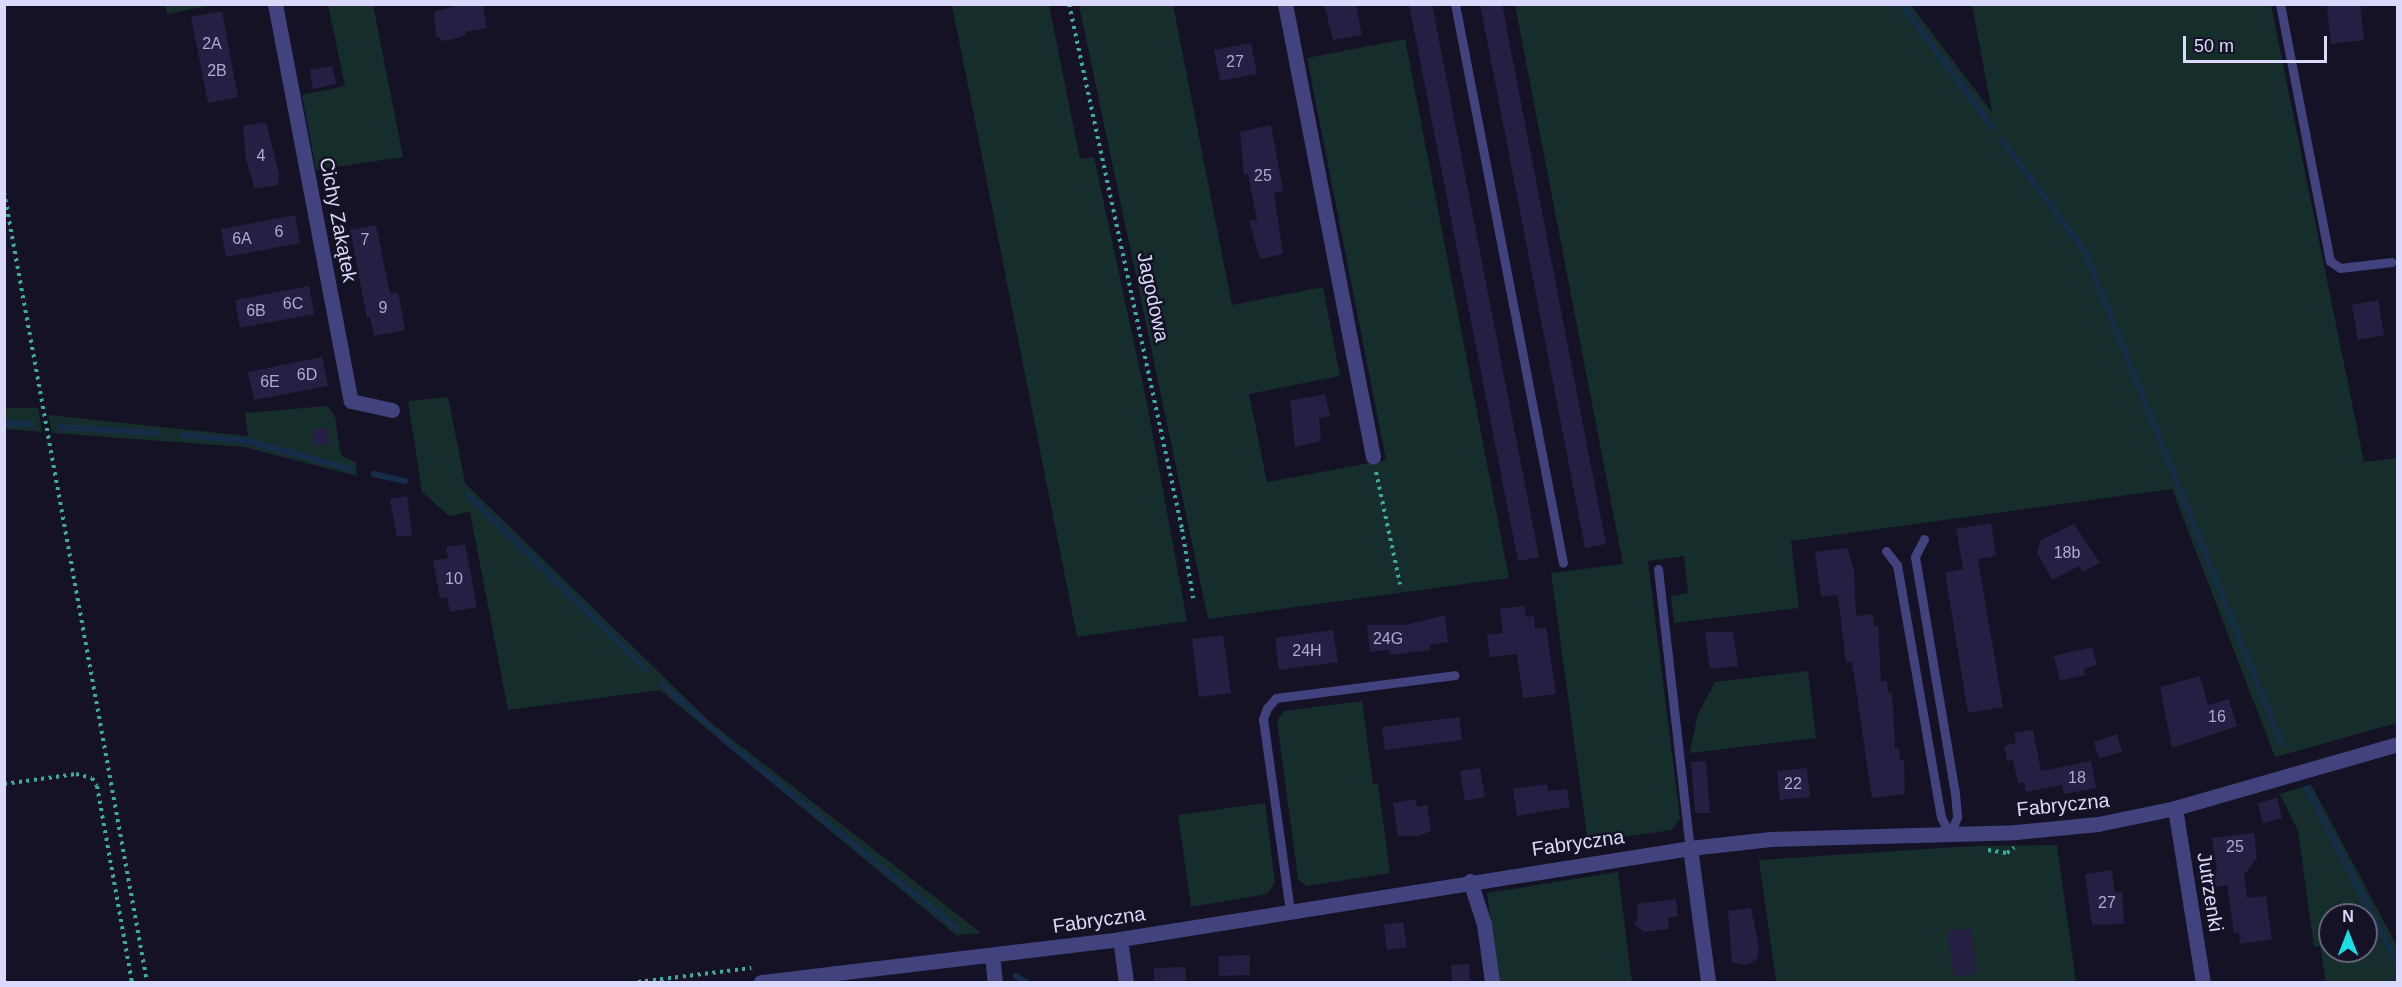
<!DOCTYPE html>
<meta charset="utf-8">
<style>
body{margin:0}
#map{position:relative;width:2402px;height:987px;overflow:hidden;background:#141224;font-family:Arial,sans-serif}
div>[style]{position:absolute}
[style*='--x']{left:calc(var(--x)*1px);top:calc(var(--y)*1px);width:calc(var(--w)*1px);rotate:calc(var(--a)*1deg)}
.green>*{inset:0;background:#152e2b}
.stream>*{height:6px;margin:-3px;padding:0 3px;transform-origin:3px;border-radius:3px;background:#162d4a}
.building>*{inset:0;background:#252043}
.path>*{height:4px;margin-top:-2px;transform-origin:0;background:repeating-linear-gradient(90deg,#3dab9e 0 3px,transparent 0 7.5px)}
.lane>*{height:9px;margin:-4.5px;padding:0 4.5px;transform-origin:4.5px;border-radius:4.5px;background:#42437e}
.street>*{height:15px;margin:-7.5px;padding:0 7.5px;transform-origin:7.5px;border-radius:7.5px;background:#42437e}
span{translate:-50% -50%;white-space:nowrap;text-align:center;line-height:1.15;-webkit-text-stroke:5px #141224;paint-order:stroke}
.number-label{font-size:16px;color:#aeabcd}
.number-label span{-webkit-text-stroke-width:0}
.street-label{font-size:20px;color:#dbd9fb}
.frame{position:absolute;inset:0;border:6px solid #dbd9fb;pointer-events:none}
.north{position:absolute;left:2318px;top:903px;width:60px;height:60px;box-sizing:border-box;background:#141224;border:2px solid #64627a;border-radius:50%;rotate:0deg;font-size:16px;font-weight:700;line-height:24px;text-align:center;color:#dbd9fb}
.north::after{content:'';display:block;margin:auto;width:21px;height:27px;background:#1adee6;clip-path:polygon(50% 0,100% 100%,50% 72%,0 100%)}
.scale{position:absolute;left:2183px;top:36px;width:144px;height:27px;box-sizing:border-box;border:3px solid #dbd9fb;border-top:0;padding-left:8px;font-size:18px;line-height:21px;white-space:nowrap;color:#dbd9fb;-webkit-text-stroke:4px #141224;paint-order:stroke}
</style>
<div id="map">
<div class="green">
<div style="clip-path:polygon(165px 5px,165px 4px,213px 5px,167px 14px)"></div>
<div style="clip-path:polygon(328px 5px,373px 5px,403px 157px,316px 170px,302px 95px,345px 86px)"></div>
<div style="clip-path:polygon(952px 5px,1049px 5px,1080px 159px,1094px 157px,1147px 403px,1187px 621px,1077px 637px)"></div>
<div style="clip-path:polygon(1079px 5px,1173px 5px,1232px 305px,1323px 287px,1340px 376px,1249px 394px,1267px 482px,1386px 460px,1307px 58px,1405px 39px,1509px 578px,1208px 619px)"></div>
<div style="clip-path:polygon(1515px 5px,1911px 5px,1992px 112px,1972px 5px,2271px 5px,2364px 462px,2397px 458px,2397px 723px,2275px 757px,2172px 489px,1791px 541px,1799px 608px,1674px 623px,1671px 596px,1688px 593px,1684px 556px,1648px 561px,1680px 819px,1672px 830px,1588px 842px,1551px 573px,1623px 564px)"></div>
<div style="clip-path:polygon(448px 397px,465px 483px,710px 722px,981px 933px,956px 935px,660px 690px,508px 710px,470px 512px,449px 516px,422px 492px,408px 401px)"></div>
<div style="clip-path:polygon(327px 406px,335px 416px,340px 451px,343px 457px,356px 462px,357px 476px,244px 447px,52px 433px,48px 415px,248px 436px,245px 413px)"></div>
<div style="clip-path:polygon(5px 408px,38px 408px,42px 432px,5px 429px)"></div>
<div style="clip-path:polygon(1808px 671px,1816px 738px,1690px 753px,1697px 716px,1715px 682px)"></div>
<div style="clip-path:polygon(1362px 701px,1373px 784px,1378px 784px,1390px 873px,1307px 886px,1298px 879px,1277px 721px,1284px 711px)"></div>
<div style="clip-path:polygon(evenodd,2311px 784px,2397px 946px,2397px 982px,2326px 982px,2320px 946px,2314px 947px,2298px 831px,2280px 794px,2311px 784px,2330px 915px,2366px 915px,2366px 951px,2330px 951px,2330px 915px)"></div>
<div style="clip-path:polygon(1265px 803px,1275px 883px,1267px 894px,1191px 907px,1178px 815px)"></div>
<div style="clip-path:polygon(2057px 845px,2076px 982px,1776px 982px,1759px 860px,1973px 846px)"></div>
<div style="clip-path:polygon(1618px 872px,1632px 982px,1499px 982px,1487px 893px)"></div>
</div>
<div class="stream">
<div style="--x:1901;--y:4;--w:154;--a:53.4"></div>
<div style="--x:2002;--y:140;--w:137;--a:53.3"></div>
<div style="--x:2084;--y:250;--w:533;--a:68.2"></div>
<div style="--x:4;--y:423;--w:28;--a:2"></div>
<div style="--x:60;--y:427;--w:97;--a:3.5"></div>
<div style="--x:182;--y:435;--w:65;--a:5.3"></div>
<div style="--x:247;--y:441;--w:109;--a:14.9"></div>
<div style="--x:374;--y:474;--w:32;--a:13"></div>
<div style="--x:469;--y:496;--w:247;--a:44.5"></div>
<div style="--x:662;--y:684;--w:95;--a:41.6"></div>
<div style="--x:733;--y:747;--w:289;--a:39"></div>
<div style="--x:2307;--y:789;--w:197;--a:62.5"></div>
<div style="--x:1016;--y:976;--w:12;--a:31"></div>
</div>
<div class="building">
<div style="clip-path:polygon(468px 4px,483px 4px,487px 28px,465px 32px,466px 35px,454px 39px,443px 41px,436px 36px,434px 11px)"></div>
<div style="clip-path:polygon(1324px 4px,1356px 4px,1362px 35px,1333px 40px)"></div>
<div style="clip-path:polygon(1409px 4px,1432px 4px,1539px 557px,1518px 561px)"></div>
<div style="clip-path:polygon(1480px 4px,1502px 4px,1606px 544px,1585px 548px)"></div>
<div style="clip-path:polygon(2360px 4px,2364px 40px,2331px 44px,2327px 6px)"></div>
<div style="clip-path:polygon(222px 11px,238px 97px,208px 103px,191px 17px)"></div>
<div style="clip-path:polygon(1251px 43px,1257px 74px,1220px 81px,1214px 50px)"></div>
<div style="clip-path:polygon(332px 66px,336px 84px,313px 89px,310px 70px)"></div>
<div style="clip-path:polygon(266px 122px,279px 174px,278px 185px,255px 189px,246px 159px,243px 126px)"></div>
<div style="clip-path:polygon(1271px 125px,1283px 191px,1274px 193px,1283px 254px,1260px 259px,1249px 221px,1257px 220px,1248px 174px,1244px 175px,1240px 132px)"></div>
<div style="clip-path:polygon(295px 215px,300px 243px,226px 257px,221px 229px)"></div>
<div style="clip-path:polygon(376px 225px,390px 294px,398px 292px,405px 330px,374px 336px,370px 317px,367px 318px,350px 230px)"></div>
<div style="clip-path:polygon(309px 286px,314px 314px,240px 328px,235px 300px)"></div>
<div style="clip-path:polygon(2378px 300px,2384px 335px,2358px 340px,2352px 305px)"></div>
<div style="clip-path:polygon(322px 357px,328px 386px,254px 400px,248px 372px)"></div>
<div style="clip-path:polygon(1325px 394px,1330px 416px,1319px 418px,1321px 441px,1295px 447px,1290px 401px)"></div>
<div style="clip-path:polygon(328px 427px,330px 444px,315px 446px,313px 429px)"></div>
<div style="clip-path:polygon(407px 496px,412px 535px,397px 537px,390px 499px)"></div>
<div style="clip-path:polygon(1991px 523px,1996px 556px,1978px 559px,2003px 707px,1968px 713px,1945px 573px,1963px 569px,1956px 529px)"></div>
<div style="clip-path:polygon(2074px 524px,2100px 563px,2082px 572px,2079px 566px,2052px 580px,2037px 552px,2041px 540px)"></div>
<div style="clip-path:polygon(465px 544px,477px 607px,450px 612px,447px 597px,440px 598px,433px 561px,448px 558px,446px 547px)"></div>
<div style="clip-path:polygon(1847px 548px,1854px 570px,1856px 616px,1873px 614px,1874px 626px,1878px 625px,1881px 682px,1887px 681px,1888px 693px,1892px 692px,1895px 749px,1899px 749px,1900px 760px,1904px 760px,1905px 794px,1872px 798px,1852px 662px,1846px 663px,1838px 595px,1821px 597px,1815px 552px)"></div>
<div style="clip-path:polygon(1524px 606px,1526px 617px,1534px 616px,1535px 629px,1546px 627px,1556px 694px,1523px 698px,1517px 654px,1490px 657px,1487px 635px,1503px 633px,1500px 609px)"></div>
<div style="clip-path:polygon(1445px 615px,1448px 642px,1430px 645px,1430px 650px,1390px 655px,1389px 650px,1370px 652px,1367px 625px,1406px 625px)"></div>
<div style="clip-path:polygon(1333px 630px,1338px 662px,1279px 670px,1275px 638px)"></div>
<div style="clip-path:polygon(1705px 632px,1733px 632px,1738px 666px,1710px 669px)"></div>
<div style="clip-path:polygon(1223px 635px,1231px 693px,1199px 697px,1192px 639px)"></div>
<div style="clip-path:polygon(2092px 647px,2097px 665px,2084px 669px,2085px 675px,2060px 681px,2054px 656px)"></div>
<div style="clip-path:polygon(2200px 676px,2208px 705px,2229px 699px,2237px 726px,2172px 748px,2160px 687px)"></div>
<div style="clip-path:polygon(1459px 717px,1462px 740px,1385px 750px,1382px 727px)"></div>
<div style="clip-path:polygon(2033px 730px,2041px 771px,2091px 761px,2096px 788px,2064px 794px,2062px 785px,2026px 792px,2024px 782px,2018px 783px,2013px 760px,2007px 761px,2004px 746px,2016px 743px,2014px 733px)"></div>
<div style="clip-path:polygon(2117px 734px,2122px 752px,2099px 758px,2094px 742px)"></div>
<div style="clip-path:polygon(1706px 761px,1710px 813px,1695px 813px,1691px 762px)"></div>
<div style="clip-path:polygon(1480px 768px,1485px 797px,1465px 801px,1460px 771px)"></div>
<div style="clip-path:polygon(1807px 768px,1810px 797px,1780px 800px,1777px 771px)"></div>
<div style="clip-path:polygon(1547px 784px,1548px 791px,1567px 789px,1570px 807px,1517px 816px,1513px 789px)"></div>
<div style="clip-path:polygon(2277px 798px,2282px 818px,2263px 823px,2258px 803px)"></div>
<div style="clip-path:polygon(1416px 799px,1417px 807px,1427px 805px,1431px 831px,1418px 836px,1398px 836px,1393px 803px)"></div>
<div style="clip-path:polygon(2254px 833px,2257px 858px,2244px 875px,2247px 898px,2266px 896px,2272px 939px,2240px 944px,2239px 933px,2234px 933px,2227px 885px,2201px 890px,2199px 874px,2217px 871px,2212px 838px)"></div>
<div style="clip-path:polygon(2112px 870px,2115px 893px,2122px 892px,2124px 924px,2092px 925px,2085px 874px)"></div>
<div style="clip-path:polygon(1676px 899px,1678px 916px,1668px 918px,1669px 929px,1644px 932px,1634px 924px,1638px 919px,1637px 904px)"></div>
<div style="clip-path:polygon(1751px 908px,1759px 948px,1757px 959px,1747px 965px,1732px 962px,1728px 911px)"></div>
<div style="clip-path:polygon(1403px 922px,1407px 947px,1387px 950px,1384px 925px)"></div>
<div style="clip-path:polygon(1971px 928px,1977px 974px,1954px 976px,1947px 931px)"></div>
<div style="clip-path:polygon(1250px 955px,1250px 975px,1219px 976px,1218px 956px)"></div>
<div style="clip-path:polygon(1469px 964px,1470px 982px,1452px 982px,1451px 965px)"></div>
<div style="clip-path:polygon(1186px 967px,1186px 982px,1154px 982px,1154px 968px)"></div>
</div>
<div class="path">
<div style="--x:1069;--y:4;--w:537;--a:77.85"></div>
<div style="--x:1182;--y:529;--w:70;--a:80.9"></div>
<div style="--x:4;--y:192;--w:803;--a:79.74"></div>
<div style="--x:1376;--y:472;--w:115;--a:77.9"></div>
<div style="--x:4;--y:784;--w:73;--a:-7.9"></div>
<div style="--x:76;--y:774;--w:16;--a:14"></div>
<div style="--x:92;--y:778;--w:9;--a:58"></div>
<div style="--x:97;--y:786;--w:199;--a:79.9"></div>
<div style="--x:1988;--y:850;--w:19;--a:9"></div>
<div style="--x:2007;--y:853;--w:9;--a:-36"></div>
<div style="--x:638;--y:982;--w:114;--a:-7.1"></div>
</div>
<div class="lane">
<div style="--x:1455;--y:4;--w:569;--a:79.07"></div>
<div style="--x:2280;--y:4;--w:262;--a:79"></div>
<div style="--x:2330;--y:261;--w:12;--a:35"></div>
<div style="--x:2340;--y:268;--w:52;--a:-6.6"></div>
<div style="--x:1924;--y:539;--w:20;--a:117"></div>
<div style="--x:1915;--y:557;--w:239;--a:80.4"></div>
<div style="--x:1955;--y:793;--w:24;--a:85"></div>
<div style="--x:1957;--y:817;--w:19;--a:111"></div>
<div style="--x:1886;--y:551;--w:18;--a:52"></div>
<div style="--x:1897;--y:565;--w:256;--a:80.1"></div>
<div style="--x:1941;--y:817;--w:20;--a:63"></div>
<div style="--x:1658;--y:569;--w:281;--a:83.5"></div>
<div style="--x:1290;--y:911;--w:194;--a:-98"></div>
<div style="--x:1263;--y:719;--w:12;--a:-70"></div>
<div style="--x:1267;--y:708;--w:13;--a:-48"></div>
<div style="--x:1276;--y:698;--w:180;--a:-7.3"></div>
</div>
<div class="street">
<div style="--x:275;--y:4;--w:404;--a:79.2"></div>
<div style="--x:351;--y:401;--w:42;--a:12.4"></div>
<div style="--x:1285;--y:4;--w:461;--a:79"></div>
<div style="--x:2175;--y:808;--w:176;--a:80.9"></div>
<div style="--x:1690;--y:848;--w:135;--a:82.3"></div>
<div style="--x:1470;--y:881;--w:45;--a:72"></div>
<div style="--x:1484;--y:924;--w:59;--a:82.1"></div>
<div style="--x:1120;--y:939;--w:43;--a:82.1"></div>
<div style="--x:992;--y:955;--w:27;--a:84"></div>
<div style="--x:761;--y:982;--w:362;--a:-6.8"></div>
<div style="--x:1120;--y:939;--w:577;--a:-9.07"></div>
<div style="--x:1690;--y:848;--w:81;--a:-6.4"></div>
<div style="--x:1770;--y:839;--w:246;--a:-1.6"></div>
<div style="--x:2016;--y:832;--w:82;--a:-5.6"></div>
<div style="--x:2098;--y:824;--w:79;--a:-11.7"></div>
<div style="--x:2175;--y:808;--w:232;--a:-16"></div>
</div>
<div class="number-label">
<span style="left:212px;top:44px">2A</span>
<span style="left:1235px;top:62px">27</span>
<span style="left:217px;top:71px">2B</span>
<span style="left:261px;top:156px">4</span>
<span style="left:1263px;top:176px">25</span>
<span style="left:279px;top:232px">6</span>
<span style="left:242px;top:239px">6A</span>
<span style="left:365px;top:240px">7</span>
<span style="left:293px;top:304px">6C</span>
<span style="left:383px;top:308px">9</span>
<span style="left:256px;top:311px">6B</span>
<span style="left:307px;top:375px">6D</span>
<span style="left:270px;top:382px">6E</span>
<span style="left:2067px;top:553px">18b</span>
<span style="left:454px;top:579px">10</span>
<span style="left:1388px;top:639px">24G</span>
<span style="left:1307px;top:651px">24H</span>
<span style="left:2217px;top:717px">16</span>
<span style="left:2077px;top:778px">18</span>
<span style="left:1793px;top:784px">22</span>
<span style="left:2235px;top:847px">25</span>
<span style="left:2107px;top:903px">27</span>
</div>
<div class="street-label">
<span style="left:338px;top:220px;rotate:79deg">Cichy Zakątek</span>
<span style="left:1153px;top:297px;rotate:78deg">Jagodowa</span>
<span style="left:2063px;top:805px;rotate:-6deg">Fabryczna</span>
<span style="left:1578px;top:843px;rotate:-8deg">Fabryczna</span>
<span style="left:2210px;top:892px;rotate:81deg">Jutrzenki</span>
<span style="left:1099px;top:920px;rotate:-8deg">Fabryczna</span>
</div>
<div class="frame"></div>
<div class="north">N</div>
<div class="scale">50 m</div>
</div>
